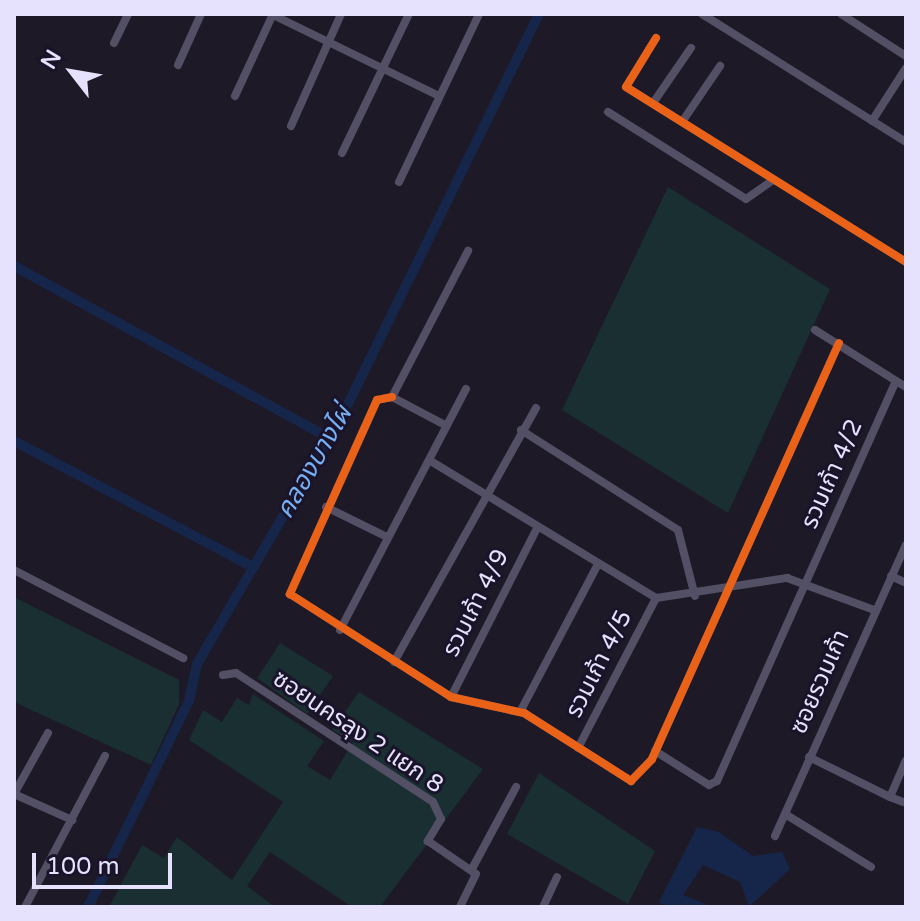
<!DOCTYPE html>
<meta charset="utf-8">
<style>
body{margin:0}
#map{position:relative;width:920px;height:921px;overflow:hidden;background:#1d1926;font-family:"Varela Round","Noto Sans Thai",sans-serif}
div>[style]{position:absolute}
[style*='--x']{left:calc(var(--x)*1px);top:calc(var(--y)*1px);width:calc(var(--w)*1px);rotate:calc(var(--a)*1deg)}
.green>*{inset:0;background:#192f32}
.water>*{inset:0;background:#16254a}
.canal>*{height:10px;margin:-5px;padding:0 5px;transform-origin:5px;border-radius:5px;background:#16254a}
.minor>*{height:8px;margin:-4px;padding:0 4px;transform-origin:4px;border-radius:4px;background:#534f65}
.cycleway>*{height:8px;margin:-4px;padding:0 4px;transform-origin:4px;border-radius:4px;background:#ea6118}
span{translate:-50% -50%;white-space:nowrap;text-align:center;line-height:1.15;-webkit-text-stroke:6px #1a142b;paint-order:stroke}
.street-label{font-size:24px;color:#e6e1fc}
.water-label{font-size:26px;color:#78aff2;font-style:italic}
.frame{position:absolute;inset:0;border:16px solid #e6e1fc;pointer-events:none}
.north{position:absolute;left:32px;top:32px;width:80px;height:80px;-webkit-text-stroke:6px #1a142b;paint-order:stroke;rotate:301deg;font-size:22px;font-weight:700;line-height:32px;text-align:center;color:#e6e1fc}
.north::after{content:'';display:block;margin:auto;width:28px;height:36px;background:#e6e1fc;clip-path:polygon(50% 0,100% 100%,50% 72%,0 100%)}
.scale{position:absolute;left:32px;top:853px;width:140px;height:36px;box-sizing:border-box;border:4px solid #e6e1fc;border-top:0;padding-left:10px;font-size:24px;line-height:28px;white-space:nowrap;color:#e6e1fc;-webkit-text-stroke:6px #1a142b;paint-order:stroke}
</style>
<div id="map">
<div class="green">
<div style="clip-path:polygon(668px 187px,830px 289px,728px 513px,562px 410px)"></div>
<div style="clip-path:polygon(14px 597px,179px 680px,179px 704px,151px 765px,14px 702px)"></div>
<div style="clip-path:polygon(280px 643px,333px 676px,307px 714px,257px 678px)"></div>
<div style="clip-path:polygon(359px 692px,483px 769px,380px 907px,352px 907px,270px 852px,247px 886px,275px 907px,109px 907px,142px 845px,164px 858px,177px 837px,232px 880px,283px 802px,189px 740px,203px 710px,222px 722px,237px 698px,249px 705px,253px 694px,324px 741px,307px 766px,330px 780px,353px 742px,332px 730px)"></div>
<div style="clip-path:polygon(539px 773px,655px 851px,628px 904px,507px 834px)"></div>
</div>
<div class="water">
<div style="clip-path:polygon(697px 827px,719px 832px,753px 856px,782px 852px,790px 869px,749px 907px,740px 882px,703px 865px,683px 895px,713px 907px,666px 907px,659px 902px)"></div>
</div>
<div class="canal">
<div style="--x:14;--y:266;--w:358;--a:28.6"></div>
<div style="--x:14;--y:441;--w:268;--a:27.8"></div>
<div style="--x:88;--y:907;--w:229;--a:-63.9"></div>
<div style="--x:189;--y:701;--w:38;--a:-78"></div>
<div style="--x:197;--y:664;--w:294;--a:-59.8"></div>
<div style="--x:345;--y:410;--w:441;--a:-63.9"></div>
</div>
<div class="minor">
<div style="--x:271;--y:14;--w:187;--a:26"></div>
<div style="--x:702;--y:14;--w:241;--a:32.1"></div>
<div style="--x:841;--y:14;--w:77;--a:32.9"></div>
<div style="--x:656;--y:38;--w:57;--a:121.5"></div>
<div style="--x:626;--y:87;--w:330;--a:32"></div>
<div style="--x:114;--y:43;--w:32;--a:-64"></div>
<div style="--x:178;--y:65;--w:56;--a:-65.7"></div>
<div style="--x:235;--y:96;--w:90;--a:-65.1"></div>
<div style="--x:653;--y:103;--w:67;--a:-55.4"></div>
<div style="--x:608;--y:112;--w:163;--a:32.2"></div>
<div style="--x:746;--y:199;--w:33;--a:-35"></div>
<div style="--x:872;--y:121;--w:63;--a:-57.3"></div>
<div style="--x:682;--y:122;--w:68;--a:-55.8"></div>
<div style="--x:291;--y:126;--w:123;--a:-65.9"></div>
<div style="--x:342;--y:153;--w:154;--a:-64.3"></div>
<div style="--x:399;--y:182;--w:186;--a:-64.5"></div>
<div style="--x:815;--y:330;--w:107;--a:32.1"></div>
<div style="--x:392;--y:397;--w:15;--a:169"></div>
<div style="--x:377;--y:400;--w:213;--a:114.2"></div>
<div style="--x:290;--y:594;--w:191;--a:32.6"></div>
<div style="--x:451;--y:697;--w:75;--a:12.4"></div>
<div style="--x:524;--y:713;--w:127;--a:32.4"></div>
<div style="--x:631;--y:781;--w:30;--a:-46"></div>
<div style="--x:652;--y:759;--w:456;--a:-65.8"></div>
<div style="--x:445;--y:425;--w:60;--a:-152.2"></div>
<div style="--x:392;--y:397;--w:165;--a:-62.5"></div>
<div style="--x:521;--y:430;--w:186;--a:32.5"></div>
<div style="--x:678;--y:530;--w:68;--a:75.6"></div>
<div style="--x:429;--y:460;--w:266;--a:31.3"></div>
<div style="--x:656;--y:598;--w:133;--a:-8.7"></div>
<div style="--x:787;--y:578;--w:93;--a:20.2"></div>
<div style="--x:326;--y:507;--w:68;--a:26.2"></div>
<div style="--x:14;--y:570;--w:191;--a:27.5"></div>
<div style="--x:891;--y:576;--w:17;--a:25"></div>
<div style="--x:340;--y:630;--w:272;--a:-62.4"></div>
<div style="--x:394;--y:662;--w:291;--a:-60.8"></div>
<div style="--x:223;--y:675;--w:13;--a:-9"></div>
<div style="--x:236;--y:673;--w:235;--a:33.2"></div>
<div style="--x:433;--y:802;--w:19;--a:65"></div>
<div style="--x:441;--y:819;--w:26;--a:121"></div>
<div style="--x:428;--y:841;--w:58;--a:34.5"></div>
<div style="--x:476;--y:874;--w:37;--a:116"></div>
<div style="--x:451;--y:697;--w:190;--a:-63"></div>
<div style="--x:520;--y:712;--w:165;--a:-62.2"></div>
<div style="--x:48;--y:733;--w:70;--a:119.1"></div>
<div style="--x:14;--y:794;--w:64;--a:24.1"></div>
<div style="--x:578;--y:748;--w:169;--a:-62.5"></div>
<div style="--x:655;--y:751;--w:64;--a:32.2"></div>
<div style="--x:709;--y:785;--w:9;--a:-27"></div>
<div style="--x:717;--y:781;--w:438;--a:-65.9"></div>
<div style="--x:809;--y:757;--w:90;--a:26.3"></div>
<div style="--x:890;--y:797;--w:40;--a:-66.6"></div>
<div style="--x:890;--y:797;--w:14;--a:21"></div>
<div style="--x:785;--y:814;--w:101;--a:31.6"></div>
<div style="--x:775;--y:836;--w:319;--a:-65.8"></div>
<div style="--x:473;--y:867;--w:91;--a:-61.7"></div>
<div style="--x:25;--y:907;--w:171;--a:-62.1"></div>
<div style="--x:543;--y:907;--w:33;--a:-65"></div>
</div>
<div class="cycleway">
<div style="--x:656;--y:38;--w:57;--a:121.5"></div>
<div style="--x:626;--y:87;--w:330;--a:32"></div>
<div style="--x:392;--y:397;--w:15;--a:169"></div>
<div style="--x:377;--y:400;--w:213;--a:114.2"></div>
<div style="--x:290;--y:594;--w:191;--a:32.6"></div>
<div style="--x:451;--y:697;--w:75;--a:12.4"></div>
<div style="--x:524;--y:713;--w:127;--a:32.4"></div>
<div style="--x:631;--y:781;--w:30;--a:-46"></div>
<div style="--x:652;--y:759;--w:456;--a:-65.8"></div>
</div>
<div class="street-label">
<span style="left:832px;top:474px;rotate:-66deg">รวมเก้า 4/2</span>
<span style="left:476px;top:603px;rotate:-63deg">รวมเก้า 4/9</span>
<span style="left:599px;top:664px;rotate:-63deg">รวมเก้า 4/5</span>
<span style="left:820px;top:682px;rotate:-66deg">ซอยรวมเก้า</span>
<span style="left:358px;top:732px;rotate:34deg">ซอยนครลุง 2 แยก 8</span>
</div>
<div class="water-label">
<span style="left:314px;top:462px;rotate:-60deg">คลองบางไผ่</span>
</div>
<div class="frame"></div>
<div class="north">N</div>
<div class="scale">100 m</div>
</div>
